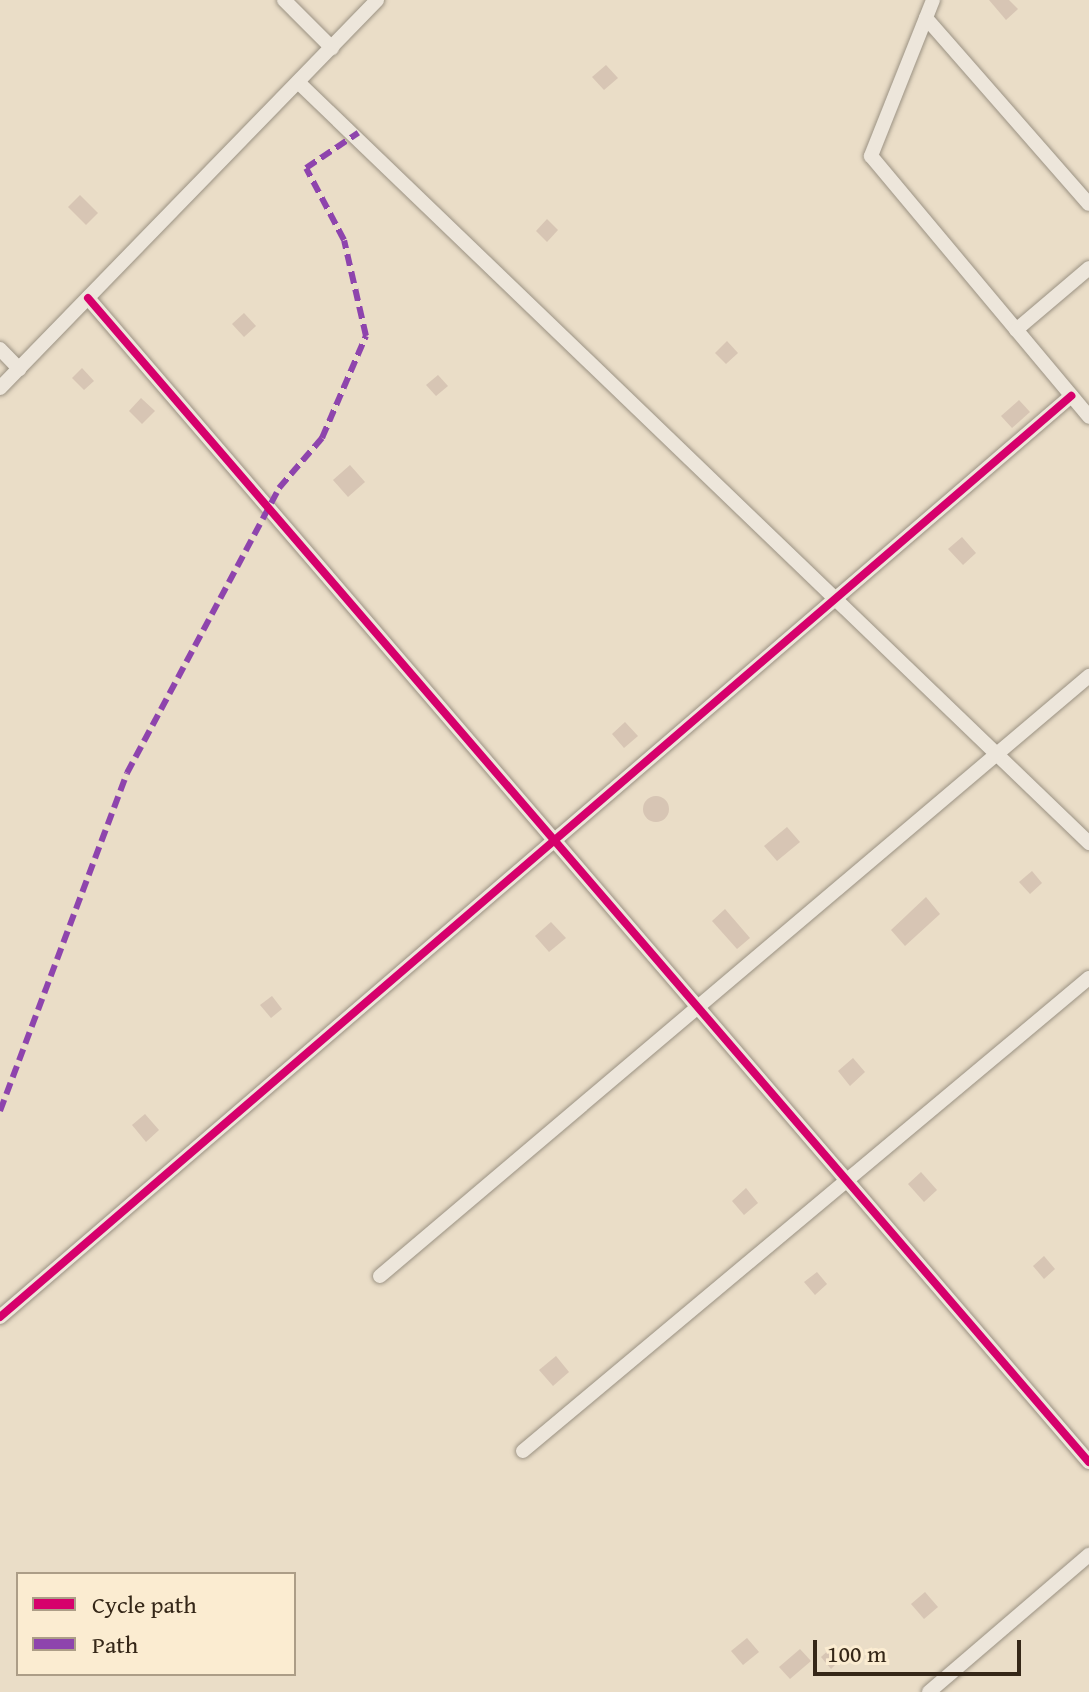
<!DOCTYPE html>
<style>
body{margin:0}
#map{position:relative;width:1089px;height:1692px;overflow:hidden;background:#eaddc7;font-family:"Gentium Book Plus",serif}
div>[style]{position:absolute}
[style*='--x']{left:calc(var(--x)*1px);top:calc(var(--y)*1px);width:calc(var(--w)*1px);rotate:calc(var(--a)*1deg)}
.building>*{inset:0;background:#d7c5b4}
.round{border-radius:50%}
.roads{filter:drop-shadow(0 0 2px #9b9283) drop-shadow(0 0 2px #9b9283)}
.minor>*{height:14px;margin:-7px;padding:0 7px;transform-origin:7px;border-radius:7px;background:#ede6db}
.quiet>*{height:6px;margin-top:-3px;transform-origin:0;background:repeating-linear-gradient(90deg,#8e44ad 0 12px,transparent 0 18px)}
.cycleway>*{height:8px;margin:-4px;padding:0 4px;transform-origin:4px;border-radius:4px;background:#d6006c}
span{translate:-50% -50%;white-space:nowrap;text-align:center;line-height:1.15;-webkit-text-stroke:6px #fbecd1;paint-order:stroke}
.legend{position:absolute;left:16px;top:1572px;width:280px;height:104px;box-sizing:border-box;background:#fbecd1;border:2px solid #ac9d87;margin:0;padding:10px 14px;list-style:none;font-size:24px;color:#352718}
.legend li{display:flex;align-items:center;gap:16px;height:40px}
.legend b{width:40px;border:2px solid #ac9d87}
.scale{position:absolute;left:813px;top:1640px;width:208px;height:36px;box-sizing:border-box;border:4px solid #352718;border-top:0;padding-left:10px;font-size:24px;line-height:28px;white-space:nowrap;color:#352718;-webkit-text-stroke:6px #fbecd1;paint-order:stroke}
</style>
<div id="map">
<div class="building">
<div style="clip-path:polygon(989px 0,1009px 0,1018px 9px,1006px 20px)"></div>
<div style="clip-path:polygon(606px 65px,618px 78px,604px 90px,592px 77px)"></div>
<div style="clip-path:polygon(80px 195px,98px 213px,86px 225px,68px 207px)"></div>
<div style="clip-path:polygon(547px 219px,558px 230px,547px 242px,536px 231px)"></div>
<div style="clip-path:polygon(244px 313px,256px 326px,244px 337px,232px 324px)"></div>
<div style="clip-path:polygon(727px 341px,738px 353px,726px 364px,715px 353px)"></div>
<div style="clip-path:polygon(82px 368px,94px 381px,84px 390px,72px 378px)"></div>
<div style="clip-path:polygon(438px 375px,448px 386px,436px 396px,426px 385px)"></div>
<div style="clip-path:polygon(141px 398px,155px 411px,142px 424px,129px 411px)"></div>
<div style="clip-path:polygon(1019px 400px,1030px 412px,1012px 428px,1001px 416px)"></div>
<div style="clip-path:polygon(350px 465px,365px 482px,348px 497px,333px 480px)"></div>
<div style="clip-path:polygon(962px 537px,976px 553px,963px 565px,948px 549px)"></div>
<div style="clip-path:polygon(625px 722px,638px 736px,624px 748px,612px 734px)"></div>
<div class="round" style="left:643px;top:796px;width:26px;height:26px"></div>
<div style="clip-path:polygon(787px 827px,800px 842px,777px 861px,764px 846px)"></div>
<div style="clip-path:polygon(1032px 871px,1042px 883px,1030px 894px,1019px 882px)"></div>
<div style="clip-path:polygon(926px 897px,940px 914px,905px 946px,891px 930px)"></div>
<div style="clip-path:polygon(725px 909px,750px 938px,737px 949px,712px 921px)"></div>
<div style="clip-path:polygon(551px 922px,566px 938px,549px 952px,535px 936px)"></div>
<div style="clip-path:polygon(272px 996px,282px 1009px,271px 1018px,260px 1005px)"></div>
<div style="clip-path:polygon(853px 1058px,865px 1072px,850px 1086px,838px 1071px)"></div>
<div style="clip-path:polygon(145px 1114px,159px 1130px,146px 1142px,132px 1125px)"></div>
<div style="clip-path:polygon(921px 1172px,937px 1190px,924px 1202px,908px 1184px)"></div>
<div style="clip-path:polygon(746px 1188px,758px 1203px,744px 1215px,732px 1201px)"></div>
<div style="clip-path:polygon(1044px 1256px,1055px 1269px,1044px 1279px,1033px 1266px)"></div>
<div style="clip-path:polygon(817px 1272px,827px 1284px,815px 1295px,804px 1282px)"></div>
<div style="clip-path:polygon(556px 1356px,569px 1372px,553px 1386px,539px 1370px)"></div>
<div style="clip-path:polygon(925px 1592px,938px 1607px,924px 1619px,911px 1604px)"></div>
<div style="clip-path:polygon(747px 1638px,759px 1652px,743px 1665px,731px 1651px)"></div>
<div style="clip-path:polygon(832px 1647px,842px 1658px,831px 1669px,821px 1657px)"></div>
<div style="clip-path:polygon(800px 1649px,811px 1661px,790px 1679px,779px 1667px)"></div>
</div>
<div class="roads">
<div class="minor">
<div style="--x:284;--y:0;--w:68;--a:45"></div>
<div style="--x:933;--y:0;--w:168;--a:111.7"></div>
<div style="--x:871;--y:156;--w:340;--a:50.1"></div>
<div style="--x:926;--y:18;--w:247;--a:48.8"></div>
<div style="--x:298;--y:82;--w:1098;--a:43.89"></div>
<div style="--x:88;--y:298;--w:1535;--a:49.31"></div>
<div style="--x:1016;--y:330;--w:96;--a:-40.3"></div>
<div style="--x:0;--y:349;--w:28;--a:46"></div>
<div style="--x:0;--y:388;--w:541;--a:-45.82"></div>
<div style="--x:380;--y:1276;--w:929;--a:-40.24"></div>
<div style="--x:0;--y:1317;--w:1413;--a:-40.69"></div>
<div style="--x:523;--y:1451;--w:738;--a:-39.89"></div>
<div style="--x:929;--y:1692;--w:211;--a:-40.6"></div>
</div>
</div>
<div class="quiet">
<div style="--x:0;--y:1111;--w:361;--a:-69.4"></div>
<div style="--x:127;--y:773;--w:323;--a:-61.9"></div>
<div style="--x:279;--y:488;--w:66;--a:-49.3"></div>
<div style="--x:322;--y:438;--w:111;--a:-66.7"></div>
<div style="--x:366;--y:336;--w:98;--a:-102.9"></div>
<div style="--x:344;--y:240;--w:81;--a:-117.8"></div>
<div style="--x:306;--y:168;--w:63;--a:-33.9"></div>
</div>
<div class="cycleway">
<div style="--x:88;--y:298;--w:1535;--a:49.31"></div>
<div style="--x:0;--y:1317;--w:1413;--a:-40.69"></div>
</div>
<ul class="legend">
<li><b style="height:10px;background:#d6006c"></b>Cycle path</li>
<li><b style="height:10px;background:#8e44ad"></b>Path</li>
</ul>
<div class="scale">100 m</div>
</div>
